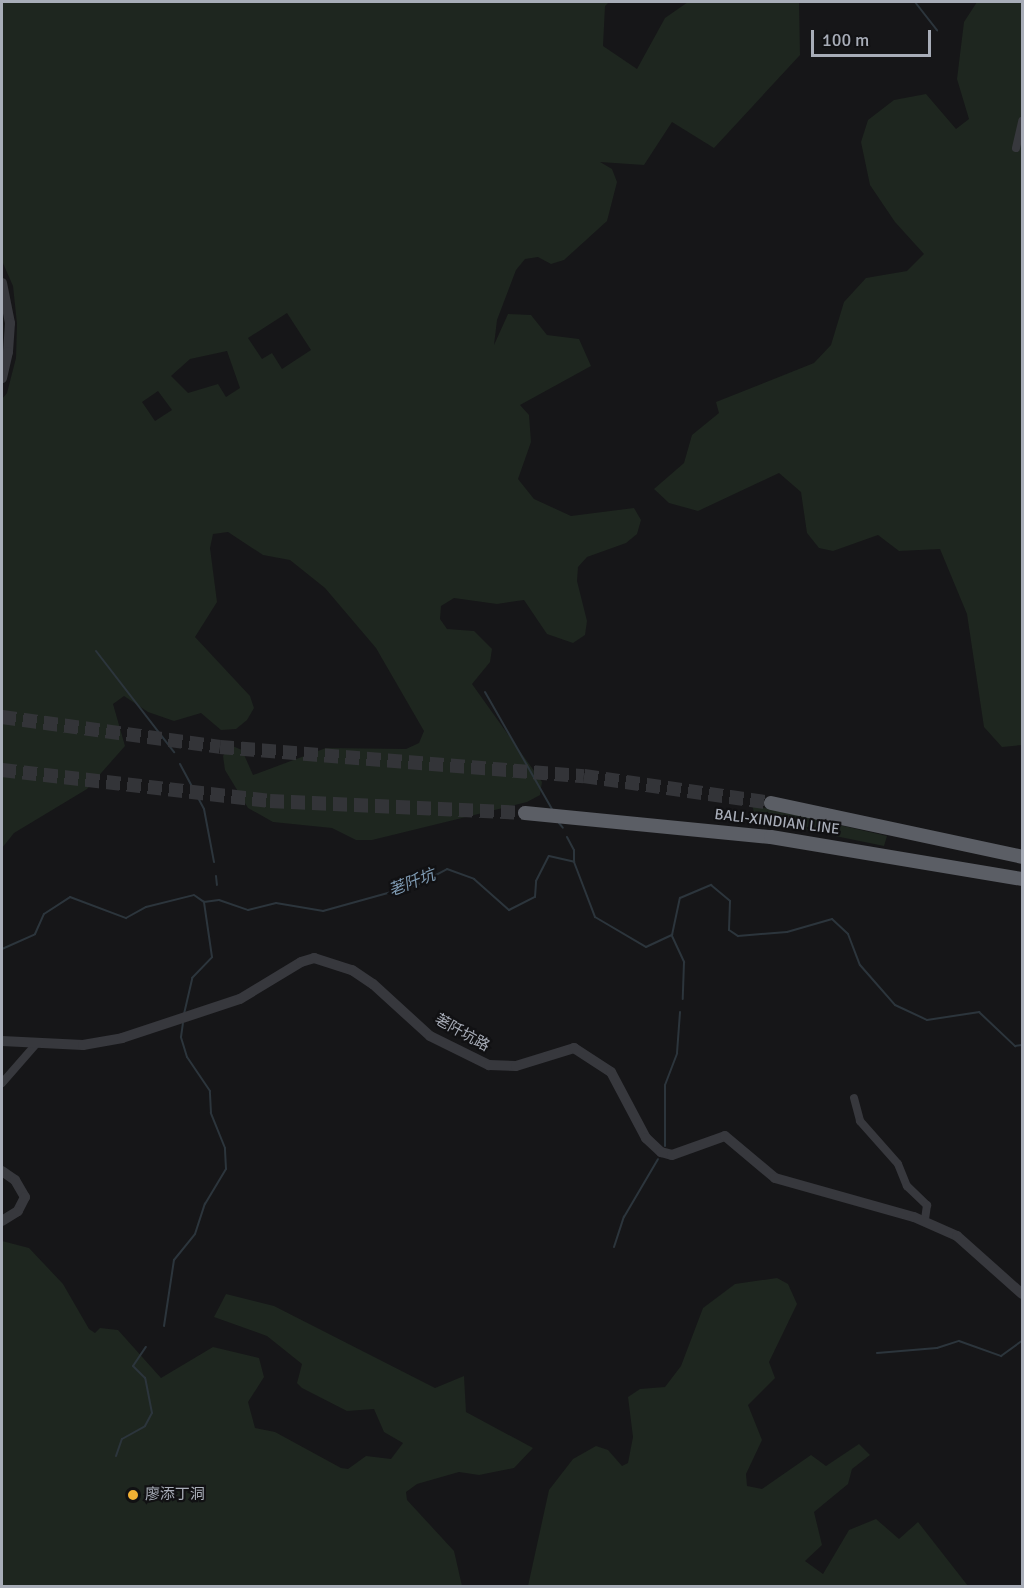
<!DOCTYPE html>
<meta charset="utf-8">
<style>
body{margin:0}
#map{position:relative;width:1024px;height:1588px;overflow:hidden;background:#161618;font-family:Signika,"Noto Sans TC",sans-serif}
div>[style]{position:absolute}
[style*='--x']{left:calc(var(--x)*1px);top:calc(var(--y)*1px);width:calc(var(--w)*1px);rotate:calc(var(--a)*1deg)}
.green>*{inset:0;background:#1e261f}
.stream>*{height:2px;margin:-1px;padding:0 1px;transform-origin:1px;border-radius:1px;background:#2c353c}
.trunk-tunnel>*{height:14px;margin-top:-7px;transform-origin:0;background:repeating-linear-gradient(90deg,#333438 0 14px,transparent 0 21px)}
.minor>*{height:8px;margin:-4px;padding:0 4px;transform-origin:4px;border-radius:4px;background:#37383d}
.tertiary>*{height:10px;margin:-5px;padding:0 5px;transform-origin:5px;border-radius:5px;background:#37383d}
.trunk>*{height:14px;margin:-7px;padding:0 7px;transform-origin:7px;border-radius:7px;background:#5b5e65}
.dots>*{width:16px;height:16px;translate:-50% -50%;box-sizing:border-box;border:3px solid #111113;border-radius:50%}
span{translate:-50% -50%;white-space:nowrap;text-align:center;line-height:1.15;-webkit-text-stroke:4.5px #111113;paint-order:stroke}
.street-label{font-size:15px;color:#a8adb8}
.poi-label{font-size:15px;color:#a8adb8}
.left{translate:0 -50%;text-align:left}
.water-label{font-size:16px;color:#7f9bb3;font-style:italic}
.frame{position:absolute;inset:0;border:3px solid #a8adb8;pointer-events:none}
.scale{position:absolute;left:811px;top:30px;width:120px;height:27px;box-sizing:border-box;border:3px solid #a8adb8;border-top:0;padding-left:8px;font-size:18px;line-height:21px;white-space:nowrap;color:#a8adb8;-webkit-text-stroke:4px #111113;paint-order:stroke}
</style>
<div id="map">
<div class="green">
<div style="clip-path:polygon(evenodd,2px 2px,609px 2px,605px 6px,603px 46px,637px 69px,665px 18px,688px 2px,799px 2px,800px 55px,714px 148px,672px 122px,644px 165px,600px 162px,612px 169px,617px 182px,607px 221px,564px 260px,551px 264px,538px 257px,525px 259px,516px 270px,497px 320px,494px 345px,508px 314px,531px 315px,547px 335px,579px 339px,591px 366px,520px 405px,529px 415px,531px 442px,518px 479px,534px 499px,571px 516px,634px 508px,641px 520px,637px 534px,626px 543px,587px 557px,578px 567px,577px 581px,587px 621px,585px 635px,573px 643px,547px 634px,524px 600px,497px 604px,454px 598px,441px 606px,440px 619px,447px 629px,474px 631px,492px 649px,490px 662px,472px 684px,542px 782px,540px 795px,527px 802px,372px 840px,356px 840px,332px 828px,273px 822px,248px 808px,225px 770px,223px 756px,230px 745px,242px 750px,253px 775px,326px 748px,406px 749px,419px 743px,424px 731px,376px 648px,325px 588px,290px 560px,263px 555px,228px 532px,213px 534px,210px 548px,217px 602px,195px 637px,250px 696px,254px 708px,247px 720px,236px 729px,221px 730px,201px 713px,174px 721px,148px 712px,124px 696px,113px 704px,125px 746px,87px 789px,14px 833px,2px 848px,2px 399px,7px 393px,16px 358px,17px 324px,13px 286px,2px 261px,2px 2px,287px 313px,311px 350px,282px 369px,272px 353px,262px 359px,248px 338px,287px 313px,2px 2px,227px 351px,240px 388px,226px 397px,218px 384px,188px 393px,171px 376px,190px 359px,227px 351px,2px 2px,158px 391px,172px 410px,155px 421px,142px 402px,158px 391px)"></div>
<div style="clip-path:polygon(977px 2px,1022px 2px,1022px 745px,1002px 747px,984px 727px,967px 614px,940px 549px,899px 551px,878px 535px,833px 551px,819px 548px,807px 533px,801px 492px,779px 473px,698px 511px,669px 503px,654px 489px,684px 463px,692px 435px,719px 413px,716px 402px,814px 363px,831px 345px,844px 302px,866px 278px,907px 271px,924px 254px,895px 222px,870px 185px,861px 142px,868px 120px,894px 100px,926px 94px,956px 129px,969px 119px,957px 79px,964px 22px)"></div>
<div style="clip-path:polygon(752px 805px,887px 836px,884px 846px,762px 821px,755px 816px)"></div>
<div style="clip-path:polygon(2px 1241px,29px 1248px,63px 1284px,89px 1329px,95px 1333px,100px 1328px,118px 1330px,161px 1378px,213px 1347px,259px 1358px,264px 1377px,248px 1402px,255px 1428px,275px 1432px,341px 1468px,348px 1469px,366px 1456px,391px 1459px,403px 1443px,384px 1432px,374px 1409px,347px 1411px,302px 1388px,297px 1383px,302px 1364px,267px 1336px,214px 1317px,226px 1294px,274px 1306px,435px 1388px,464px 1376px,466px 1412px,533px 1448px,514px 1468px,479px 1475px,459px 1472px,417px 1484px,406px 1492px,407px 1500px,454px 1551px,462px 1586px,2px 1586px)"></div>
<div style="clip-path:polygon(777px 1278px,788px 1284px,797px 1304px,769px 1362px,775px 1378px,748px 1405px,762px 1440px,746px 1474px,747px 1486px,762px 1489px,811px 1455px,826px 1466px,859px 1444px,870px 1455px,852px 1469px,848px 1484px,814px 1512px,822px 1545px,805px 1561px,823px 1574px,849px 1530px,876px 1519px,899px 1539px,918px 1522px,968px 1586px,528px 1586px,549px 1490px,573px 1459px,596px 1446px,608px 1450px,622px 1466px,628px 1463px,633px 1437px,628px 1397px,640px 1389px,665px 1387px,681px 1366px,703px 1308px,735px 1284px)"></div>
</div>
<div class="stream">
<div style="--x:915;--y:2;--w:36;--a:52"></div>
<div style="--x:96;--y:651;--w:128;--a:52.3"></div>
<div style="--x:485;--y:692;--w:135;--a:60.2"></div>
<div style="--x:180;--y:764;--w:51;--a:61.9"></div>
<div style="--x:204;--y:809;--w:54;--a:79.3"></div>
<div style="--x:559;--y:823;--w:6;--a:51"></div>
<div style="--x:567;--y:837;--w:15;--a:62"></div>
<div style="--x:574;--y:850;--w:12;--a:90"></div>
<div style="--x:216;--y:876;--w:9;--a:84"></div>
<div style="--x:672;--y:936;--w:29;--a:65"></div>
<div style="--x:684;--y:962;--w:37;--a:92"></div>
<div style="--x:2;--y:949;--w:36;--a:-24"></div>
<div style="--x:35;--y:934;--w:22;--a:-66"></div>
<div style="--x:44;--y:914;--w:31;--a:-33"></div>
<div style="--x:70;--y:897;--w:60;--a:20.6"></div>
<div style="--x:126;--y:918;--w:23;--a:-29"></div>
<div style="--x:146;--y:907;--w:49;--a:-14"></div>
<div style="--x:194;--y:895;--w:12;--a:35"></div>
<div style="--x:204;--y:902;--w:15;--a:-8"></div>
<div style="--x:219;--y:900;--w:31;--a:19"></div>
<div style="--x:248;--y:910;--w:29;--a:-14"></div>
<div style="--x:276;--y:903;--w:48;--a:9.7"></div>
<div style="--x:323;--y:911;--w:98;--a:-15.5"></div>
<div style="--x:417;--y:885;--w:34;--a:-28"></div>
<div style="--x:447;--y:869;--w:29;--a:20"></div>
<div style="--x:474;--y:879;--w:47;--a:41.5"></div>
<div style="--x:509;--y:910;--w:29;--a:-27"></div>
<div style="--x:535;--y:897;--w:16;--a:-86"></div>
<div style="--x:536;--y:881;--w:28;--a:-63"></div>
<div style="--x:549;--y:856;--w:26;--a:13"></div>
<div style="--x:574;--y:862;--w:59;--a:69.1"></div>
<div style="--x:595;--y:917;--w:59;--a:30.5"></div>
<div style="--x:646;--y:947;--w:29;--a:-25"></div>
<div style="--x:672;--y:935;--w:38;--a:-78"></div>
<div style="--x:680;--y:898;--w:34;--a:-23"></div>
<div style="--x:711;--y:885;--w:25;--a:40"></div>
<div style="--x:730;--y:901;--w:29;--a:92"></div>
<div style="--x:729;--y:930;--w:11;--a:34"></div>
<div style="--x:738;--y:936;--w:49;--a:-4.7"></div>
<div style="--x:787;--y:932;--w:47;--a:-16.1"></div>
<div style="--x:832;--y:919;--w:22;--a:43"></div>
<div style="--x:848;--y:934;--w:33;--a:69"></div>
<div style="--x:860;--y:965;--w:53;--a:48.8"></div>
<div style="--x:895;--y:1005;--w:35;--a:25"></div>
<div style="--x:927;--y:1020;--w:53;--a:-8.7"></div>
<div style="--x:979;--y:1012;--w:50;--a:43.4"></div>
<div style="--x:1015;--y:1046;--w:7;--a:-8"></div>
<div style="--x:184;--y:1014;--w:37;--a:-77"></div>
<div style="--x:192;--y:978;--w:29;--a:-46"></div>
<div style="--x:212;--y:957;--w:56;--a:-98.3"></div>
<div style="--x:665;--y:1146;--w:61;--a:-90"></div>
<div style="--x:665;--y:1085;--w:34;--a:-69"></div>
<div style="--x:677;--y:1053;--w:41;--a:-85.8"></div>
<div style="--x:614;--y:1247;--w:32;--a:-72"></div>
<div style="--x:624;--y:1217;--w:67;--a:-59.6"></div>
<div style="--x:164;--y:1326;--w:67;--a:-81.4"></div>
<div style="--x:174;--y:1260;--w:33;--a:-51"></div>
<div style="--x:195;--y:1234;--w:32;--a:-72"></div>
<div style="--x:205;--y:1204;--w:41;--a:-59"></div>
<div style="--x:226;--y:1169;--w:21;--a:-93"></div>
<div style="--x:225;--y:1148;--w:38;--a:-112"></div>
<div style="--x:211;--y:1113;--w:22;--a:-93"></div>
<div style="--x:210;--y:1091;--w:41;--a:-124.1"></div>
<div style="--x:187;--y:1057;--w:21;--a:-107"></div>
<div style="--x:181;--y:1037;--w:14;--a:-82"></div>
<div style="--x:877;--y:1353;--w:60;--a:-4.8"></div>
<div style="--x:937;--y:1348;--w:23;--a:-18"></div>
<div style="--x:959;--y:1341;--w:45;--a:19.7"></div>
<div style="--x:1001;--y:1356;--w:26;--a:-36"></div>
<div style="--x:116;--y:1456;--w:18;--a:-71"></div>
<div style="--x:122;--y:1439;--w:26;--a:-29"></div>
<div style="--x:145;--y:1426;--w:15;--a:-62"></div>
<div style="--x:152;--y:1413;--w:36;--a:-101"></div>
<div style="--x:145;--y:1378;--w:17;--a:-135"></div>
<div style="--x:133;--y:1366;--w:23;--a:-56"></div>
</div>
<div class="trunk-tunnel">
<div style="--x:2;--y:717;--w:220;--a:7.8"></div>
<div style="--x:220;--y:747;--w:365;--a:4.6"></div>
<div style="--x:584;--y:776;--w:189;--a:8.2"></div>
<div style="--x:2;--y:770;--w:270;--a:6.6"></div>
<div style="--x:270;--y:801;--w:255;--a:2.7"></div>
</div>
<div class="minor">
<div style="--x:1016;--y:148;--w:28;--a:-77"></div>
<div style="--x:2;--y:1083;--w:53;--a:-48.8"></div>
<div style="--x:854;--y:1098;--w:24;--a:75"></div>
<div style="--x:860;--y:1121;--w:57;--a:48.5"></div>
<div style="--x:898;--y:1164;--w:24;--a:68"></div>
<div style="--x:907;--y:1186;--w:28;--a:44"></div>
<div style="--x:927;--y:1205;--w:15;--a:98"></div>
</div>
<div class="tertiary">
<div style="--x:2;--y:283;--w:41;--a:78.7"></div>
<div style="--x:10;--y:323;--w:29;--a:94"></div>
<div style="--x:8;--y:352;--w:27;--a:103"></div>
<div style="--x:2;--y:1041;--w:81;--a:2.8"></div>
<div style="--x:83;--y:1045;--w:40;--a:-10"></div>
<div style="--x:122;--y:1038;--w:124;--a:-18.3"></div>
<div style="--x:240;--y:999;--w:71;--a:-31.2"></div>
<div style="--x:301;--y:962;--w:14;--a:-17"></div>
<div style="--x:314;--y:958;--w:40;--a:18"></div>
<div style="--x:352;--y:970;--w:25;--a:34"></div>
<div style="--x:373;--y:984;--w:77;--a:42.4"></div>
<div style="--x:430;--y:1036;--w:66;--a:26.2"></div>
<div style="--x:489;--y:1065;--w:27;--a:2"></div>
<div style="--x:516;--y:1066;--w:61;--a:-17.2"></div>
<div style="--x:574;--y:1048;--w:44;--a:33"></div>
<div style="--x:611;--y:1072;--w:75;--a:62.1"></div>
<div style="--x:646;--y:1138;--w:21;--a:43"></div>
<div style="--x:661;--y:1152;--w:11;--a:15"></div>
<div style="--x:672;--y:1155;--w:56;--a:-19.7"></div>
<div style="--x:725;--y:1136;--w:65;--a:40"></div>
<div style="--x:775;--y:1178;--w:144;--a:15.7"></div>
<div style="--x:914;--y:1217;--w:47;--a:23.8"></div>
<div style="--x:957;--y:1236;--w:87;--a:41.7"></div>
<div style="--x:2;--y:1171;--w:16;--a:35"></div>
<div style="--x:15;--y:1180;--w:20;--a:60"></div>
<div style="--x:25;--y:1197;--w:16;--a:117"></div>
<div style="--x:18;--y:1211;--w:19;--a:148"></div>
</div>
<div class="trunk">
<div style="--x:771;--y:803;--w:257;--a:12.1"></div>
<div style="--x:525;--y:813;--w:247;--a:5.6"></div>
<div style="--x:771;--y:837;--w:254;--a:9.5"></div>
</div>
<div class="dots">
<div style="left:133px;top:1495px;background:#f2b134"></div>
</div>
<div class="street-label">
<span style="left:777px;top:822px;rotate:7deg">BALI-XINDIAN LINE</span>
<span style="left:462px;top:1033px;rotate:29deg">荖阡坑路</span>
</div>
<div class="poi-label">
<span class="left" style="left:145px;top:1495px">廖添丁洞</span>
</div>
<div class="water-label">
<span style="left:412px;top:883px;rotate:-21deg">荖阡坑</span>
</div>
<div class="frame"></div>
<div class="scale">100 m</div>
</div>
